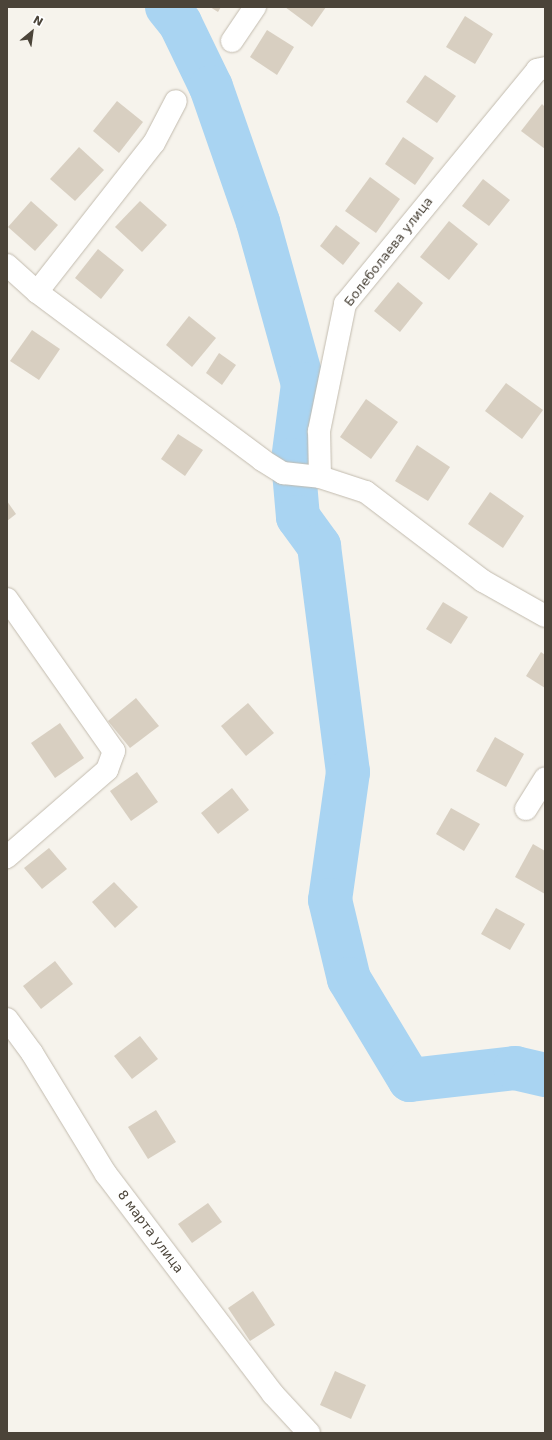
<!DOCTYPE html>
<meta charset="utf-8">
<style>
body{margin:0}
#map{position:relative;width:552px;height:1440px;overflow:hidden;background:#f6f3ec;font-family:"DejaVu Sans",sans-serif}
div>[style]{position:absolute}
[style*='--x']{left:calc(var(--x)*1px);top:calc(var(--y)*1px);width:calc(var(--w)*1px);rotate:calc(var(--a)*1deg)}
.river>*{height:44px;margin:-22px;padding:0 22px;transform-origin:22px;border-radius:22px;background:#a9d4f2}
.building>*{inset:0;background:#d8cfc1}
.roads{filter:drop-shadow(0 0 1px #c2bbae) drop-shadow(0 0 1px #c2bbae)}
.street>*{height:22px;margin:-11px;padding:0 11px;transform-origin:11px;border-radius:11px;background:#fff}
span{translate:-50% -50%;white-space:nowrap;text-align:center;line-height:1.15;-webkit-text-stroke:3px #fff;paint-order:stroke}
.street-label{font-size:13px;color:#4b4439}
.frame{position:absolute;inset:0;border:8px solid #4b4439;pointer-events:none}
.north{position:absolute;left:12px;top:12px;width:40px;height:40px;-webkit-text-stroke:3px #fff;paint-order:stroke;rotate:29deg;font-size:11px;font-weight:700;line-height:16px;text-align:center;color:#4b4439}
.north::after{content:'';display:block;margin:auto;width:14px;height:18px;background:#4b4439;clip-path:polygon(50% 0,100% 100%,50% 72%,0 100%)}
</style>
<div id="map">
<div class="river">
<div style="--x:167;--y:7;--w:21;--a:51"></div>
<div style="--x:180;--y:23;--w:71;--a:64.2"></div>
<div style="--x:211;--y:87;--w:143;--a:70.8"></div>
<div style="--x:258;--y:222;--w:168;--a:74.5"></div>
<div style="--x:303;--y:384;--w:77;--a:97.5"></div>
<div style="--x:293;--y:460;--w:57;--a:85"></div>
<div style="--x:298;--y:517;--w:36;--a:54"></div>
<div style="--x:319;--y:546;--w:228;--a:82.7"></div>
<div style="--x:348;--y:772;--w:129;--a:98"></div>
<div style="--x:330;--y:900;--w:81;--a:76.5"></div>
<div style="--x:349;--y:979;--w:118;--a:58.9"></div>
<div style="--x:410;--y:1080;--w:106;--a:-6.5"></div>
<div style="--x:515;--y:1068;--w:31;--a:13"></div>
</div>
<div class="building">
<div style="clip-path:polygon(210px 7px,221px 7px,218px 12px)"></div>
<div style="clip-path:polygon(285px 7px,326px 7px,312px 27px)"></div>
<div style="clip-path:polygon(465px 16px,493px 34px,475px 64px,446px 47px)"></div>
<div style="clip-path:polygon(267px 30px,294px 47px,277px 75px,250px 57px)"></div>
<div style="clip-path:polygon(425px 75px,456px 96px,437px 123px,406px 102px)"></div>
<div style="clip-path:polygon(117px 101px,143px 122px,119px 153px,93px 131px)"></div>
<div style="clip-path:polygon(542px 104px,545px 107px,545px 149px,521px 131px)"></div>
<div style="clip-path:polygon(403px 137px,434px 158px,415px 185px,385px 164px)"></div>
<div style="clip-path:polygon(79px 147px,104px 170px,75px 201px,50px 179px)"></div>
<div style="clip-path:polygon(370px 177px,400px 199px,376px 233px,345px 211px)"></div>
<div style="clip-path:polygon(483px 179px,510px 200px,489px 226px,462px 206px)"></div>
<div style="clip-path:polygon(31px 201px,58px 225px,35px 251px,8px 227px)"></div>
<div style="clip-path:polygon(140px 201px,167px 225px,142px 252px,115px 227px)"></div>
<div style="clip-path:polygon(449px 221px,478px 244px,449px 280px,420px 257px)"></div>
<div style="clip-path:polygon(336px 225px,360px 243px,343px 265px,320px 246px)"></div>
<div style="clip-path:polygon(98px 249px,124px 270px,101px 299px,75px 278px)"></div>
<div style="clip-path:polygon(398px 282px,423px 303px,400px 332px,374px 311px)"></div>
<div style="clip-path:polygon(189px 316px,216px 338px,192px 367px,166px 345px)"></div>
<div style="clip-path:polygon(32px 330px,60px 349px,39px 380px,10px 361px)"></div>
<div style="clip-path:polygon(219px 353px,236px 365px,222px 385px,206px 373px)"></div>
<div style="clip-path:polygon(506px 383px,543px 410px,522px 439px,485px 411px)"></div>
<div style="clip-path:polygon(366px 399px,398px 422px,371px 459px,340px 437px)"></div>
<div style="clip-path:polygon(178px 434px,203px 450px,185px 476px,161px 459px)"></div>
<div style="clip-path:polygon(417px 445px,450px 467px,428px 501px,395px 481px)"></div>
<div style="clip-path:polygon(490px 492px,524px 516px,503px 548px,468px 524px)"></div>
<div style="clip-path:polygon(7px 501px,16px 514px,7px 521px)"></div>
<div style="clip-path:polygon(443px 602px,468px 617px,451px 644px,426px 629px)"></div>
<div style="clip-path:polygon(541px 652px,545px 655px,545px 688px,526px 676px)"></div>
<div style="clip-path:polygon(136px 698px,159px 726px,130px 748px,108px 721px)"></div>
<div style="clip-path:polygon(248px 703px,274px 733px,246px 756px,221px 726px)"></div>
<div style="clip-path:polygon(60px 723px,84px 758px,55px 778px,31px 743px)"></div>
<div style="clip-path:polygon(495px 737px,524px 754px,506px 787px,476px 771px)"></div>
<div style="clip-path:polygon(137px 772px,158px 802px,131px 821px,110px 791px)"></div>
<div style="clip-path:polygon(232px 788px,249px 810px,218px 834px,201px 813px)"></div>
<div style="clip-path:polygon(451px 808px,480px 824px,464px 851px,436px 834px)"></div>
<div style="clip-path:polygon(533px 844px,545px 851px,545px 894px,515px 877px)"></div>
<div style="clip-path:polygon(49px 848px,67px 869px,42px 889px,24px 868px)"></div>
<div style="clip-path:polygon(114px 882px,138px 907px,115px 928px,92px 902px)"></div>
<div style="clip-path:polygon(496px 908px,525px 924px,510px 950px,481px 934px)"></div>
<div style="clip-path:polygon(55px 961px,73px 984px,41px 1009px,23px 986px)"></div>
<div style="clip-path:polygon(140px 1036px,158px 1059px,132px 1079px,114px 1056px)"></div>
<div style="clip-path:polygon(156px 1110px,176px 1142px,148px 1159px,128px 1127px)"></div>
<div style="clip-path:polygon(208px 1203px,222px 1222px,192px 1243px,178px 1224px)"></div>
<div style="clip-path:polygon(253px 1291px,275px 1325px,250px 1341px,228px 1308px)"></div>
<div style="clip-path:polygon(335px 1371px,366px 1385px,351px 1419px,320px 1405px)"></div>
</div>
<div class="roads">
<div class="street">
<div style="--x:232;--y:41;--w:41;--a:-55.9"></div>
<div style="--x:7;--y:265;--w:40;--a:42"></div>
<div style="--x:37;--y:292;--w:281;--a:36.7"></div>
<div style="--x:262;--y:460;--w:25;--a:32"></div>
<div style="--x:283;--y:473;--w:37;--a:6"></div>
<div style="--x:320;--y:477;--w:48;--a:18.1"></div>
<div style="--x:366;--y:492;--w:147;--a:37.3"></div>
<div style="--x:483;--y:581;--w:71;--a:29.4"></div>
<div style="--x:37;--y:292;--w:189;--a:-51.9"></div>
<div style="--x:154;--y:143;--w:47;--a:-62.4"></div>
<div style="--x:320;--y:477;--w:46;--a:-91.2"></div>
<div style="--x:319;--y:431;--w:130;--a:-78.4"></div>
<div style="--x:345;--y:304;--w:303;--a:-50.6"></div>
<div style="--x:537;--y:70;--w:8;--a:-14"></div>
<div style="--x:7;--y:599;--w:186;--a:54.9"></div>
<div style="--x:114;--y:751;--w:20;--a:110"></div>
<div style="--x:107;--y:770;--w:133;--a:139"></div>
<div style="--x:526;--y:809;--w:36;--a:-58"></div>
<div style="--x:7;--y:1019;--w:42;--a:53.7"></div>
<div style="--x:32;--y:1053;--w:142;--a:58.6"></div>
<div style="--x:106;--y:1174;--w:276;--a:52.8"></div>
<div style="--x:273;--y:1394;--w:53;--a:47.3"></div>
</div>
</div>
<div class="street-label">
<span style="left:389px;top:252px;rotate:-52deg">Болеболаева улица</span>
<span style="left:150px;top:1232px;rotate:53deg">8 марта улица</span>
</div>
<div class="frame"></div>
<div class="north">N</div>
</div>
